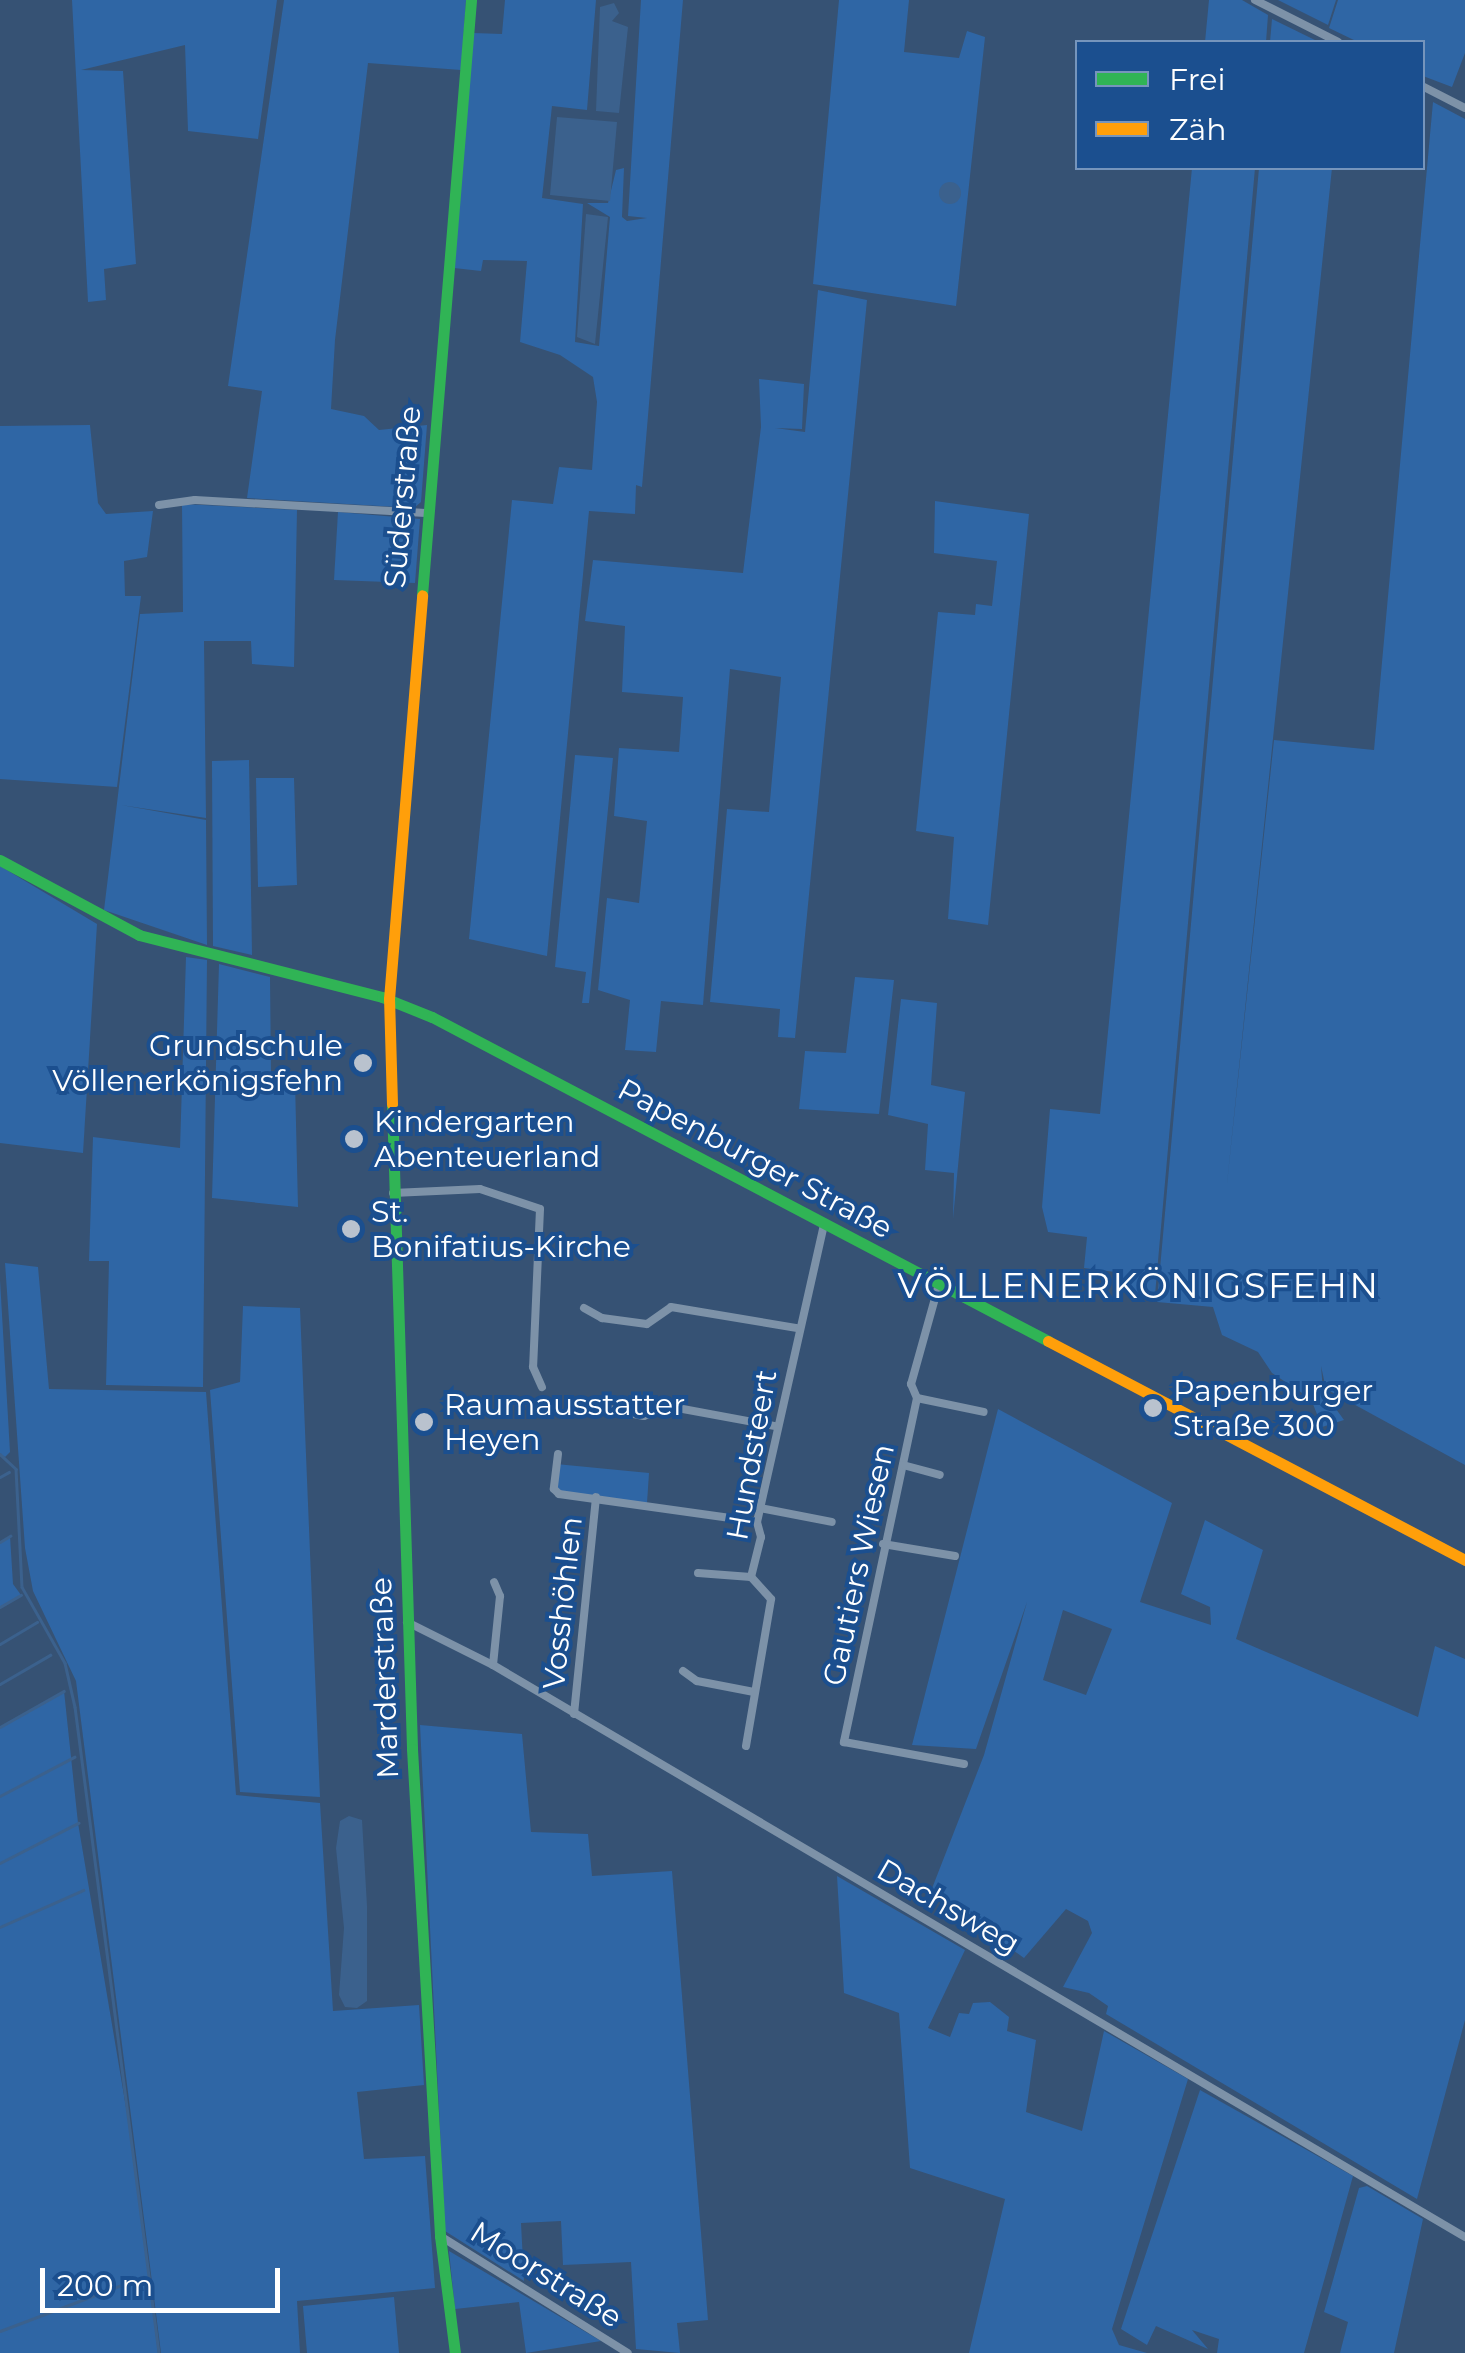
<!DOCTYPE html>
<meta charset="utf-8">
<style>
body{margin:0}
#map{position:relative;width:1465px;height:2353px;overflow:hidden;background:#365274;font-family:Montserrat,sans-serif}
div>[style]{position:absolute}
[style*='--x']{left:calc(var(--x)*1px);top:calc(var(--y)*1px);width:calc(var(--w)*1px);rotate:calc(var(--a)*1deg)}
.green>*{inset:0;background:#2f66a5}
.water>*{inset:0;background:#3b618d}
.round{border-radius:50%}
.stream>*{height:2.5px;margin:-1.25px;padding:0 1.25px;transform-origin:1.25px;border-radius:1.25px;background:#3b618d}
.street>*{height:8px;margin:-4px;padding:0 4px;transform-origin:4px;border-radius:4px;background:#7d92a8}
.fast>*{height:11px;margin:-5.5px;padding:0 5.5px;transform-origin:5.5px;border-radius:5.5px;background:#30b455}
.slow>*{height:11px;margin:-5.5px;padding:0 5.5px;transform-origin:5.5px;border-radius:5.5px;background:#ff9f0a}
.dots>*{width:28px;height:28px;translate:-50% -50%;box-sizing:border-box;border:5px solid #1b4f8f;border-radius:50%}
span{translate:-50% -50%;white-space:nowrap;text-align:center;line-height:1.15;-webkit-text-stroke:8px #1b4f8f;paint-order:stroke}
.street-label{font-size:30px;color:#fff}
.poi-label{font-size:30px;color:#fff}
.right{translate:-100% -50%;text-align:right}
.left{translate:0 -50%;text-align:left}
.quarter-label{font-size:35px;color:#fff;letter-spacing:2.5px}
.legend{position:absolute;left:1075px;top:40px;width:350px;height:130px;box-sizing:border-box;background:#1b4f8f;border:2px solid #7695bc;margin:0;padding:12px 18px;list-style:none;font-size:30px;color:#fff}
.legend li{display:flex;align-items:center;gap:20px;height:50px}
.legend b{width:50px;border:2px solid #7695bc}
.scale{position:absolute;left:40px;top:2268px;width:240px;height:45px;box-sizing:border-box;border:5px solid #fff;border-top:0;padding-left:12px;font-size:30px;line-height:35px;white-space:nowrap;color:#fff;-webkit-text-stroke:8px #1b4f8f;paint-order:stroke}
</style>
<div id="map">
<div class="green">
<div style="clip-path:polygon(72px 0,277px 0,258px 139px,188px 131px,185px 45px,81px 70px,123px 71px,136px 264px,104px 269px,106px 300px,88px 302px)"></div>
<div style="clip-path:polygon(284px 0,466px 0,461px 70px,368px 63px,335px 340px,331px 409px,364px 416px,379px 430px,427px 425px,421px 502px,414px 508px,247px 498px,262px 391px,228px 386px)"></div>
<div style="clip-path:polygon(505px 0,596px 0,587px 110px,552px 106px,542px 198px,583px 204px,575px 342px,599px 346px,610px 217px,587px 203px,608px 203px,616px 170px,624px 168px,622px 217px,627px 221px,647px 218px,628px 216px,641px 0,683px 0,642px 487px,636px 485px,635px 514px,589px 511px,547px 956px,469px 939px,512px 500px,553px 504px,559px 467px,592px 470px,597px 402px,593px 377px,560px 355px,520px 342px,527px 261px,483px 260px,481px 271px,454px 268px,473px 33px,502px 34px)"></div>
<div style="clip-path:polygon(839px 0,909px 0,904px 52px,959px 58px,967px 31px,985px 37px,956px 306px,813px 284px)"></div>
<div style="clip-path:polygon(1209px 0,1242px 0,1268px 15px,1266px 42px,1205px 42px)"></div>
<div style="clip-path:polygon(1278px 0,1336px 0,1328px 25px)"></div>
<div style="clip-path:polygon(1338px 0,1465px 0,1465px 53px,1452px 87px,1423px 76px,1422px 42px,1358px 42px,1329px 28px)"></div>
<div style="clip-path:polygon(1272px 19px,1319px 42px,1270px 42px)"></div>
<div style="clip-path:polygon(1433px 102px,1465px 119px,1465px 1465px,1326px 1389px,1321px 1366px,1323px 1391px,1344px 1420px,1322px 1427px,1311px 1399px,1272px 1373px,1258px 1352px,1222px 1335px,1213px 1307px,1157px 1302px,1259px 168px,1332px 168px,1226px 1193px,1274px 740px,1374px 750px)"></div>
<div style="clip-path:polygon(1192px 168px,1255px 168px,1155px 1295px,1123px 1291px,1123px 1273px,1084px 1268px,1087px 1237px,1048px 1232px,1042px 1207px,1050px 1109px,1100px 1114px)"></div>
<div style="clip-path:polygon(818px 290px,867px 300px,795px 1038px,778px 1037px,780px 1009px,710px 1002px,727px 809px,769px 812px,781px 677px,730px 669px,703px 1005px,661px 1001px,656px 1052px,625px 1050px,630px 1000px,598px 990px,607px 898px,639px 903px,647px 821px,614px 816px,619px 748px,679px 752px,683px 697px,622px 692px,625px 626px,585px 621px,593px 560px,743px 573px,761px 427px,759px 379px,804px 384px,802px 429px,775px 428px,805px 432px)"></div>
<div style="clip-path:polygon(90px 425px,98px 503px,106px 514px,153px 511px,147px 557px,124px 561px,125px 596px,141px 596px,117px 787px,0 779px,0 426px)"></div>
<div style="clip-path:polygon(935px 501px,1029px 514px,988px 925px,948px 919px,954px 837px,916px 831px,938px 612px,975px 615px,976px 604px,992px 606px,997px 561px,934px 553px)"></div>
<div style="clip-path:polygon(182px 504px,297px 510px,294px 667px,252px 664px,251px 641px,204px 641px,206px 818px,121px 805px,206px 820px,207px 945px,104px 910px,140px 614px,183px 612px)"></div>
<div style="clip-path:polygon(338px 512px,420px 519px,415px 583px,334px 580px)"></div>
<div style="clip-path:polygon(575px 755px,613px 758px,589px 1003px,582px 1003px,586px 972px,555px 967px)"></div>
<div style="clip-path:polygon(249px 760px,252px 955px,213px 946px,212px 761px)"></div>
<div style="clip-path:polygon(256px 778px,294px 778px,297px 885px,258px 887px)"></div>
<div style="clip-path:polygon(0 866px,97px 924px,83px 1153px,0 1143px)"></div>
<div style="clip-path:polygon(186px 957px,207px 960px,203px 1387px,106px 1385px,109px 1261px,89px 1261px,93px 1137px,180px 1148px)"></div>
<div style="clip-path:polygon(219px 964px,270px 977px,271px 1073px,295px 1081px,298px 1207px,212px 1198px)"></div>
<div style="clip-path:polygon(855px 977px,894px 980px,879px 1114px,799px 1109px,805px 1051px,846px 1053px)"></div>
<div style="clip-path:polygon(901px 999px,937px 1003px,931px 1085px,965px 1092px,953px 1219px,954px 1173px,925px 1170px,928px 1124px,888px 1115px)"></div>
<div style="clip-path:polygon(5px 1263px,38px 1267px,49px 1389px,206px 1392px,236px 1795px,320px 1803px,333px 2011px,419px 2005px,424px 2085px,357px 2092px,364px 2159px,425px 2156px,435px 2288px,297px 2301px,300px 2353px,161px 2353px,76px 1681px,33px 1591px,25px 1548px)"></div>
<div style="clip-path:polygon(0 1280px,10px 1452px,5px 1457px,0 1454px)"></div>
<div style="clip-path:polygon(243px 1306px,300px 1308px,320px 1797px,240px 1792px,210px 1390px,240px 1382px)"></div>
<div style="clip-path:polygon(evenodd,998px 1409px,1172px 1503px,1140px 1602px,1211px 1625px,1210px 1607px,1181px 1594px,1205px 1520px,1263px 1550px,1236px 1639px,1418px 1717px,1435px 1646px,1465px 1659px,1465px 2020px,1417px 2199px,1106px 2014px,1108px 2006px,1089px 1993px,1063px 1987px,1092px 1933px,1088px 1921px,1066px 1909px,1024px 1958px,931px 1891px,984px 1755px,1027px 1602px,976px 1749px,912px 1745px,998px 1409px,1063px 1610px,1112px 1629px,1086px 1695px,1043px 1680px,1063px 1610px)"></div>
<div style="clip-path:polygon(556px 1464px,649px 1473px,647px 1503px,556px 1493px)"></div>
<div style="clip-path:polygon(10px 1536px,13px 1584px,21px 1595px,0 1607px,0 1542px)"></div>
<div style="clip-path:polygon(64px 1691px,78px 1823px,132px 2143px,158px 2353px,0 2353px,0 1727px)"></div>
<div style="clip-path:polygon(420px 1725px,522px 1734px,531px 1832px,588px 1834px,592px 1876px,672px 1871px,708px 2320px,677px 2323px,680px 2353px,636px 2349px,631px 2262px,563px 2265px,561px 2221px,521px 2223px,524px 2281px,445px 2231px)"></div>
<div style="clip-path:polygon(837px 1876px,965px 1950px,928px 2028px,950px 2037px,959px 2013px,969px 2014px,973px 2003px,990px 2002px,1009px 2017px,1007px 2031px,1036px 2040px,1026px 2112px,1082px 2131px,1104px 2031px,1188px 2079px,1112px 2329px,1119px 2345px,1147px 2353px,969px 2353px,1005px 2199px,910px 2168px,899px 2013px,844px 1993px)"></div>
<div style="clip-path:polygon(1200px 2090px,1353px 2176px,1304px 2353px,1217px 2353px,1219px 2339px,1192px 2330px,1208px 2349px,1156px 2326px,1147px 2345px,1121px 2329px)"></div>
<div style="clip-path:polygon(1367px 2186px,1423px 2219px,1394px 2353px,1340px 2353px,1348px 2322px,1324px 2312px,1359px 2188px)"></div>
<div style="clip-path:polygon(449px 2251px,601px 2341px,526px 2353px,519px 2302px,455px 2309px)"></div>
<div style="clip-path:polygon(394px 2297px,399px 2353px,307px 2353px,303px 2306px)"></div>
</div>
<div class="water">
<div style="clip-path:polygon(614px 3px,619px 13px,612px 21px,628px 27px,619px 113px,596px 111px,600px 7px)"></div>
<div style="clip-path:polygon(557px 117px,617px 122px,610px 201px,550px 195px)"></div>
<div class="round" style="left:939px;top:182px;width:22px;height:22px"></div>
<div style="clip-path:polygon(586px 214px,608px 217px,595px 344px,577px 337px)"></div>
<div style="clip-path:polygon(349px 1816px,362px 1820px,367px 1906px,367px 2001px,357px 2008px,345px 2007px,339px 1995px,344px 1928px,336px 1848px,340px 1821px)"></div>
</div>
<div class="stream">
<div style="--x:0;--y:1454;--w:22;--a:43"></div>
<div style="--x:16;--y:1469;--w:118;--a:87.1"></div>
<div style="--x:22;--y:1587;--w:87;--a:60.5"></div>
<div style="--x:65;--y:1663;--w:45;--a:77.2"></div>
<div style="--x:75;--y:1707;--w:651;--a:82.59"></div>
<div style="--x:0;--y:1477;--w:10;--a:-29"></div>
<div style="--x:0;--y:1542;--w:12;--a:-31"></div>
<div style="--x:0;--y:1607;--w:24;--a:-30"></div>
<div style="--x:0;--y:1644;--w:43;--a:-30.7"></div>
<div style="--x:0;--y:1684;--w:58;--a:-30.1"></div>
<div style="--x:0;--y:1727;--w:73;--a:-29.4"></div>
<div style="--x:0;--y:1796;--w:84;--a:-27.8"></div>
<div style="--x:0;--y:1863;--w:88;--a:-27.1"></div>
<div style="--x:0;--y:1927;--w:91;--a:-24"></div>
<div style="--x:0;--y:2331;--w:153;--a:-20.7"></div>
</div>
<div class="street">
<div style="--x:1255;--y:0;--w:93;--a:26.8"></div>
<div style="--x:1422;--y:86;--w:48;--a:27.1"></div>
<div style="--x:159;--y:505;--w:36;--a:-8"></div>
<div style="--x:195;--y:500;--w:231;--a:3.2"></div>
<div style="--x:393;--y:1193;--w:87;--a:-2.6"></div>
<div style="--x:480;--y:1189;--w:63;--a:18.4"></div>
<div style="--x:540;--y:1209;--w:158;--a:92.5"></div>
<div style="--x:533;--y:1367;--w:22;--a:66"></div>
<div style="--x:939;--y:1284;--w:104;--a:105.6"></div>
<div style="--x:911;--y:1384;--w:15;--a:67"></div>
<div style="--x:917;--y:1398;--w:352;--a:102"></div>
<div style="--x:844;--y:1742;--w:122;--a:10.4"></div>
<div style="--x:584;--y:1308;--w:21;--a:29"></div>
<div style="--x:602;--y:1318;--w:45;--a:7.6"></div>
<div style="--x:647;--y:1324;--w:29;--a:-35"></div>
<div style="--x:671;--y:1307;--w:128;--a:9.5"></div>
<div style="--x:917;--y:1398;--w:68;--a:11.8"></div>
<div style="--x:575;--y:1402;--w:70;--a:11.5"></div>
<div style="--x:644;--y:1416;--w:29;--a:-18"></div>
<div style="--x:672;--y:1407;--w:105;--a:10.5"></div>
<div style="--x:558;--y:1454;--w:35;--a:97"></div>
<div style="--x:554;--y:1489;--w:7;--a:45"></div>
<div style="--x:559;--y:1494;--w:200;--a:8"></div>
<div style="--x:903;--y:1465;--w:38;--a:15"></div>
<div style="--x:760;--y:1508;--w:73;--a:11"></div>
<div style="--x:883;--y:1544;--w:73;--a:9.5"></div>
<div style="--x:698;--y:1573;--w:53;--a:4.3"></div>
<div style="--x:407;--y:1622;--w:96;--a:26.6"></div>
<div style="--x:493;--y:1665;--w:1128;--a:30.48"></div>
<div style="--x:493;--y:1665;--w:69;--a:-84.2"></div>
<div style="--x:500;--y:1596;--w:15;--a:-113"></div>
<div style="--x:683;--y:1671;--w:17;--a:36"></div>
<div style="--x:697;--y:1681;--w:58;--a:10.9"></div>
<div style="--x:574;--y:1714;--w:218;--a:-84.2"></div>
<div style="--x:746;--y:1746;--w:149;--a:-80.3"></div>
<div style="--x:771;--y:1599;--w:30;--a:-132"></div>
<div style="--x:751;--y:1577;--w:41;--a:-76"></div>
<div style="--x:761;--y:1537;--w:16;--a:-105"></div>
<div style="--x:757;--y:1522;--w:304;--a:-77.3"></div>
<div style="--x:440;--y:2236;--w:221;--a:31.9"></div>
</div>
<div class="fast">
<div style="--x:422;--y:595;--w:597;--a:-85.29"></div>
<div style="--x:0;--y:860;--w:158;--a:28.3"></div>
<div style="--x:139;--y:935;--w:251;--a:14.3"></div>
<div style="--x:382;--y:997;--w:54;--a:21.8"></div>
<div style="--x:432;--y:1017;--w:696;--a:27.74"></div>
<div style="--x:392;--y:1104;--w:645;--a:88.22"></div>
<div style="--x:412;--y:1749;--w:488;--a:86.7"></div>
<div style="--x:440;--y:2236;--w:118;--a:82.7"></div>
</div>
<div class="slow">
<div style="--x:392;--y:1104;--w:105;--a:-91.6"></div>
<div style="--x:389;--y:999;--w:405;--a:-85.3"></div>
<div style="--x:1048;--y:1341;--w:471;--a:27.7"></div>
</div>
<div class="dots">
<div style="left:363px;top:1063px;background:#b9c2ce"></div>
<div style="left:354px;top:1139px;background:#b9c2ce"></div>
<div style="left:351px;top:1229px;background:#b9c2ce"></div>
<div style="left:1153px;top:1408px;background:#b9c2ce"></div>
<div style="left:424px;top:1422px;background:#b9c2ce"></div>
</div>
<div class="street-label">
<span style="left:403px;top:497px;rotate:-85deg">Süderstraße</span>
<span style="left:755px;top:1159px;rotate:28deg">Papenburger Straße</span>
<span style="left:752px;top:1455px;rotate:-80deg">Hundsteert</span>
<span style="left:859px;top:1565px;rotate:-78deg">Gautiers Wiesen</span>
<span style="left:563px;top:1603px;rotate:-84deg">Vosshöhlen</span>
<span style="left:385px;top:1678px;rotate:-92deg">Marderstraße</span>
<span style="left:948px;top:1907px;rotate:30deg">Dachsweg</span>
<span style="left:546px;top:2275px;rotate:32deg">Moorstraße</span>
</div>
<div class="poi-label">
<span class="right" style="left:343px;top:1063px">Grundschule<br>Völlenerkönigsfehn</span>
<span class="left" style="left:374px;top:1139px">Kindergarten<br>Abenteuerland</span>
<span class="left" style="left:371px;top:1229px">St.<br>Bonifatius-Kirche</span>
<span class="left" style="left:1173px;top:1408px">Papenburger<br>Straße 300</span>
<span class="left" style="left:444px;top:1422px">Raumausstatter<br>Heyen</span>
</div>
<div class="quarter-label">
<span style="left:1139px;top:1286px">VÖLLENERKÖNIGSFEHN</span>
</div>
<ul class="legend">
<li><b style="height:12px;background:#30b455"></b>Frei</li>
<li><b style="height:12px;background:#ff9f0a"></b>Zäh</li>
</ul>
<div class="scale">200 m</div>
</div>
